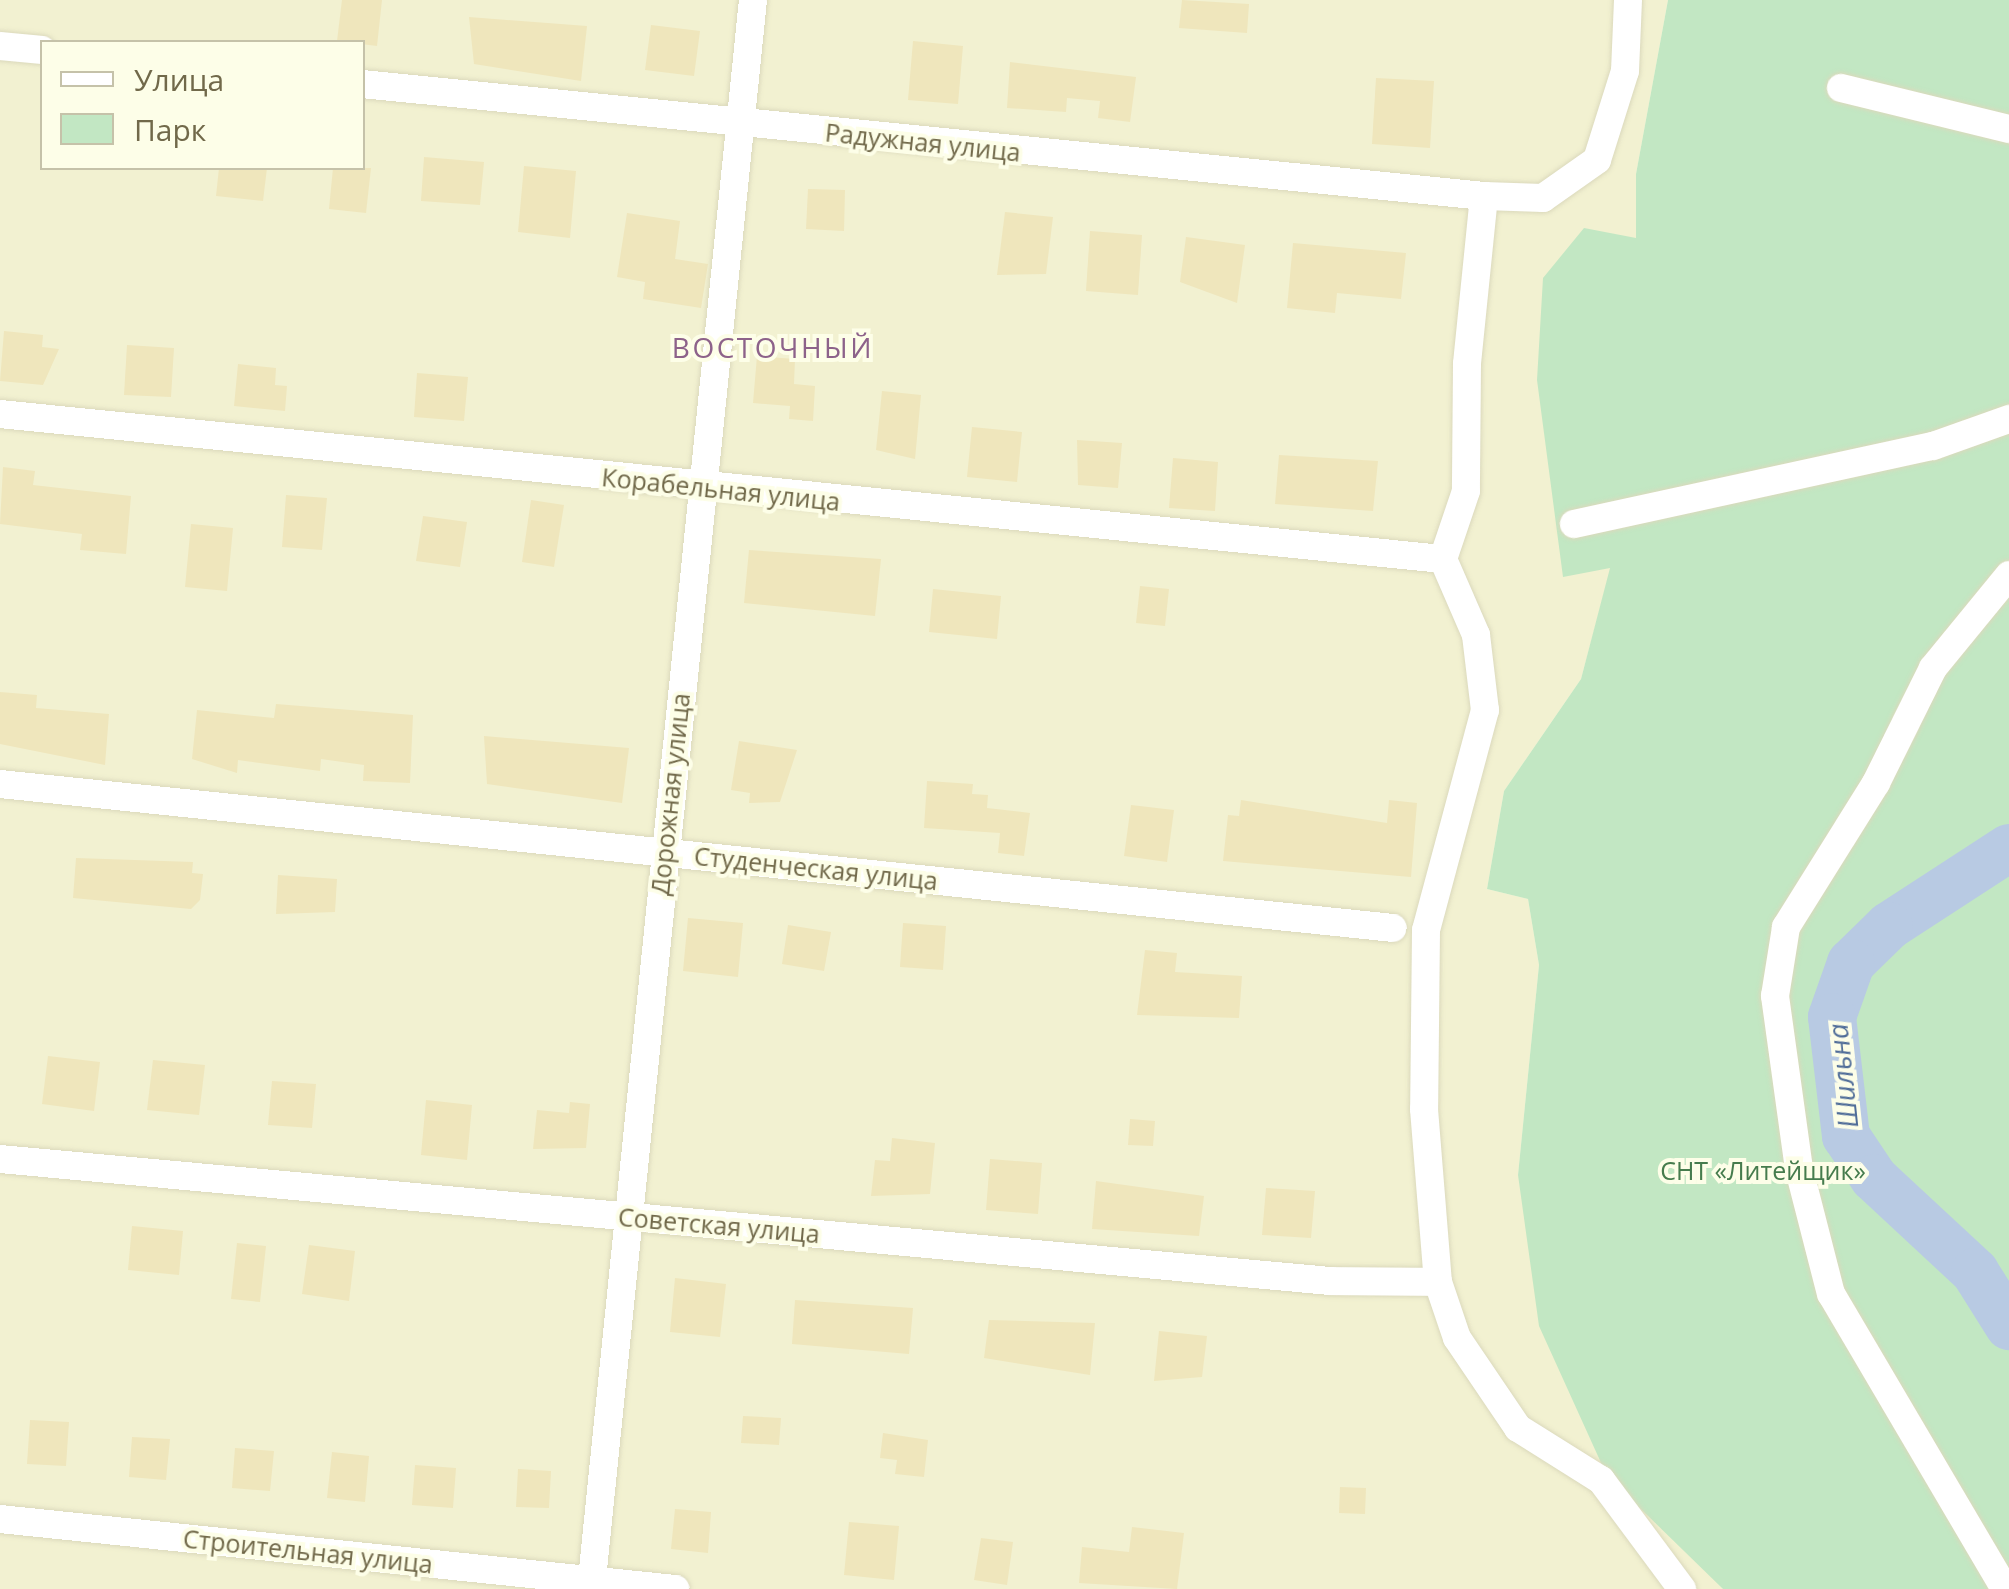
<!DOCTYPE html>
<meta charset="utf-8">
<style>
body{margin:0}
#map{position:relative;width:2009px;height:1589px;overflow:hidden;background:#fafbe3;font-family:"Open Sans",sans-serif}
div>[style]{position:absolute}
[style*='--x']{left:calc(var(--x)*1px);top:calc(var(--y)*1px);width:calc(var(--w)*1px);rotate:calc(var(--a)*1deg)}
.residential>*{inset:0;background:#f2f1d1}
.green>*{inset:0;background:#c2e7c3}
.river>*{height:48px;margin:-24px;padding:0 24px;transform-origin:24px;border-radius:24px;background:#b8cae3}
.building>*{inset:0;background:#efe6bc}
.roads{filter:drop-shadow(0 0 2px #dbd9bc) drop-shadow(0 0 2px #dbd9bc)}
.minor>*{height:28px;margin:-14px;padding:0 14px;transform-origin:14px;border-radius:14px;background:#fff}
span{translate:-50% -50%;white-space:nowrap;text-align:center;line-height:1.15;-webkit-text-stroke:8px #fdfee8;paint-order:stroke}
.street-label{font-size:25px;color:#71694a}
.park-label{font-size:25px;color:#467c4d}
.neighbourhood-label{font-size:28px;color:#8d628a;letter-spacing:2.5px}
.water-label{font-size:28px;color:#4f6c98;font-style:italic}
.legend{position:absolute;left:40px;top:40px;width:325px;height:130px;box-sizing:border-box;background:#fdfee8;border:2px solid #c5c2a9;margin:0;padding:12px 18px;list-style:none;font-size:30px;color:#71694a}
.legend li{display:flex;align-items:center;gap:20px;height:50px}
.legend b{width:50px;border:2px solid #c5c2a9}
</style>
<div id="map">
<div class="residential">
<div style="clip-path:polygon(evenodd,0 0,1668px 0,1636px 174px,1636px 239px,1563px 576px,1611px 567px,1581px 679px,1504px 791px,1487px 889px,1528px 899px,1539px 965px,1518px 1175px,1699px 1563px,1723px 1589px,0 1589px,0 0,42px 42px,362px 42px,362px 168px,42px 168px,42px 42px)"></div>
</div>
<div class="green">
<div style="clip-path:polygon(1668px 0,2009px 0,2009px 1589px,1723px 1589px,1607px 1476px,1539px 1326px,1518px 1175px,1539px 965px,1528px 899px,1487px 889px,1504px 791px,1581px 679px,1610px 568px,1563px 577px,1537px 380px,1543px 278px,1584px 228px,1636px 238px,1636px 174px)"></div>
</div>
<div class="river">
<div style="--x:2009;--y:848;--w:143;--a:147"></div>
<div style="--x:1889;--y:926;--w:53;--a:135.8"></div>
<div style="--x:1851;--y:963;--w:57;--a:109.4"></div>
<div style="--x:1832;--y:1017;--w:120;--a:83.3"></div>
<div style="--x:1846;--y:1136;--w:50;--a:56.3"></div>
<div style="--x:1874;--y:1178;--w:138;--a:42.9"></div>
<div style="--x:1975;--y:1272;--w:64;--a:57.8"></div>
</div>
<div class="building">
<div style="clip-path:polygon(342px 0,382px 0,377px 46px,337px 41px)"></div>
<div style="clip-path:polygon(1182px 0,1249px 4px,1247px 33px,1179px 28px)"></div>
<div style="clip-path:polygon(469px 17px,587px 26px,581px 81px,474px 64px)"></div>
<div style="clip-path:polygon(651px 25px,700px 31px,694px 76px,645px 70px)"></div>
<div style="clip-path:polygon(913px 41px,963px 46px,958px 104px,908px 100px)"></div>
<div style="clip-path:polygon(1010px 62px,1136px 77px,1130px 122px,1098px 118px,1100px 101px,1067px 98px,1066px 112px,1007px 108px)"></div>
<div style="clip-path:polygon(1376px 78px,1434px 81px,1430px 148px,1372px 144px)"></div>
<div style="clip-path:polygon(424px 157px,484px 162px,480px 205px,421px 201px)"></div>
<div style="clip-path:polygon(524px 166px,576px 171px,570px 238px,518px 232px)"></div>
<div style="clip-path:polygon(219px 168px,267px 168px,263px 201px,216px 196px)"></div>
<div style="clip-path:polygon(333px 168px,371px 168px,366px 213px,329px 209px)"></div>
<div style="clip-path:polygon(808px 189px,845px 190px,844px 231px,806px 229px)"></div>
<div style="clip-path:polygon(1005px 212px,1053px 217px,1046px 274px,997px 275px)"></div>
<div style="clip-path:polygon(627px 213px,680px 221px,675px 259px,708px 264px,701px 308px,643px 299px,645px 282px,617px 277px)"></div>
<div style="clip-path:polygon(1090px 231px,1142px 235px,1138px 295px,1086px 291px)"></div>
<div style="clip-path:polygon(1186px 237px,1245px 245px,1237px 303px,1180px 282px)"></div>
<div style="clip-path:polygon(1293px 243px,1406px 253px,1401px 299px,1337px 293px,1335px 313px,1287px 308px)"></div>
<div style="clip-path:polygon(4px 331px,43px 335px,42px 347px,59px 349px,43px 385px,0 381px)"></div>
<div style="clip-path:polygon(127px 345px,174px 348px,171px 397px,124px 395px)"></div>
<div style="clip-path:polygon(757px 356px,795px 359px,794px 384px,815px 386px,813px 421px,789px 419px,790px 406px,753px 403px)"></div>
<div style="clip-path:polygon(238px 364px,276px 368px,275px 385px,287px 386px,285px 411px,234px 406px)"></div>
<div style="clip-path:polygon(417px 373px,468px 377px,464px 421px,414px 417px)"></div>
<div style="clip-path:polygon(882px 391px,921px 395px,915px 459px,876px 450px)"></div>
<div style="clip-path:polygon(972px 427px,1022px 432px,1017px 482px,967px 477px)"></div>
<div style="clip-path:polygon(1077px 440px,1122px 443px,1118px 488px,1078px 485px)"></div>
<div style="clip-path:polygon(1279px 455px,1378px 461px,1373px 511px,1275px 504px)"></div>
<div style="clip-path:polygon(1173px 458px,1218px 462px,1215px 511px,1169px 508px)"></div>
<div style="clip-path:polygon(3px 467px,35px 471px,33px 485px,131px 496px,126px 554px,80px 550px,82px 534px,0 524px)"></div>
<div style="clip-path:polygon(286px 495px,327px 498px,322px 550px,282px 547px)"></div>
<div style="clip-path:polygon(531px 500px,564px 505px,554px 567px,522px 562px)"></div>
<div style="clip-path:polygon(423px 516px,467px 522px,460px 567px,416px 561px)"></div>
<div style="clip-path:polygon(191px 524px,233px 528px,227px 591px,185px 587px)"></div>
<div style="clip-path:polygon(749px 550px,881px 559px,875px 616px,744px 603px)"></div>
<div style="clip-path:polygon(1140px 586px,1169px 589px,1165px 626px,1136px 623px)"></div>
<div style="clip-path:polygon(933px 589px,1001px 596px,997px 639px,929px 632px)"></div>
<div style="clip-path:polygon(0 692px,37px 695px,36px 708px,109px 714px,105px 765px,0 744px)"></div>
<div style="clip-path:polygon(276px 704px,413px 715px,410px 783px,363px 781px,364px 765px,321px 759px,320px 771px,238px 760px,237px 773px,192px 759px,197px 710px,274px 718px)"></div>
<div style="clip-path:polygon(484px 736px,629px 748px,622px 803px,487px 784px)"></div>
<div style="clip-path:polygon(739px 741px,797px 750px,780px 802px,749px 803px,750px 793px,731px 790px)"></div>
<div style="clip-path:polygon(927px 781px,973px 784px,972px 794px,988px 795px,987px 808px,1030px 813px,1024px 856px,998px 853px,1000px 833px,924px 828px)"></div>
<div style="clip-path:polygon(1241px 800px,1387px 823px,1389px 800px,1417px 803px,1411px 877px,1223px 861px,1228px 815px,1239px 816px)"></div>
<div style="clip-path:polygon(1131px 805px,1174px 810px,1167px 862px,1124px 856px)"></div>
<div style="clip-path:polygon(76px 858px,193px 862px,192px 873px,203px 874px,200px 900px,191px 909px,73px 898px)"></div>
<div style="clip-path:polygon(278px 875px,337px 879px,335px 912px,276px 914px)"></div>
<div style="clip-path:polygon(688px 918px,743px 923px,738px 977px,683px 971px)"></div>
<div style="clip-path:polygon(903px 923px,946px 926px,943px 970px,900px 967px)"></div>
<div style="clip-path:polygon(788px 925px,831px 932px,824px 971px,782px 964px)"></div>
<div style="clip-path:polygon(1145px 950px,1177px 953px,1175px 972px,1242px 976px,1239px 1018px,1137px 1015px)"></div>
<div style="clip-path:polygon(48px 1056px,100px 1062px,94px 1111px,42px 1104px)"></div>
<div style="clip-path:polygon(153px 1060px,205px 1065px,199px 1115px,147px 1110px)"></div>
<div style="clip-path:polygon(272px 1081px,316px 1084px,312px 1128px,268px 1125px)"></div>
<div style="clip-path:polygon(426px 1100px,472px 1105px,467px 1160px,421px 1155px)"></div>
<div style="clip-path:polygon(570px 1102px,590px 1104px,586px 1148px,533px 1149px,537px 1110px,569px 1113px)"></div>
<div style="clip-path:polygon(1130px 1119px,1155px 1121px,1153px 1146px,1128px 1145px)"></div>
<div style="clip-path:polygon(892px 1138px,935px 1143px,930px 1194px,871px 1196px,875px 1160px,890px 1161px)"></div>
<div style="clip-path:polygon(990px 1159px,1042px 1163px,1038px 1214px,986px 1210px)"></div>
<div style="clip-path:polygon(1096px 1181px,1204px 1196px,1199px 1236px,1092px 1229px)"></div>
<div style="clip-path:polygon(1266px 1188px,1315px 1191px,1311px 1238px,1262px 1235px)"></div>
<div style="clip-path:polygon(132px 1226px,183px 1231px,179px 1275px,128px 1270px)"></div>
<div style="clip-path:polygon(237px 1243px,266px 1246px,260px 1302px,231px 1299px)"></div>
<div style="clip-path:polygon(309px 1245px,355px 1251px,349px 1301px,302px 1294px)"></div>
<div style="clip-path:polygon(675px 1278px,726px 1284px,720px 1337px,670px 1332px)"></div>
<div style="clip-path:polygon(795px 1300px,913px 1308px,909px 1354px,792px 1344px)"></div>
<div style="clip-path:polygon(989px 1320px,1095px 1323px,1090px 1375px,984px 1358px)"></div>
<div style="clip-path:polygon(1159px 1331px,1207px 1336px,1202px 1377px,1154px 1381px)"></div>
<div style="clip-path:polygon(743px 1416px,781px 1418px,779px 1445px,741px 1443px)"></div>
<div style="clip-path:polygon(30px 1420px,69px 1422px,66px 1466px,27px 1464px)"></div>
<div style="clip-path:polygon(883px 1433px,928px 1440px,924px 1477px,895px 1474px,897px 1460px,880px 1458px)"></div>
<div style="clip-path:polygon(132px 1437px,170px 1439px,166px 1480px,129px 1477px)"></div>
<div style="clip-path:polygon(235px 1448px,274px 1451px,270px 1491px,232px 1488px)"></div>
<div style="clip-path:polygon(332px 1452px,369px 1456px,365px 1502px,327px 1498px)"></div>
<div style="clip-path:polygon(415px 1465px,456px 1468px,453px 1508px,412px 1505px)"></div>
<div style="clip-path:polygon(518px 1469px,551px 1471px,549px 1508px,516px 1507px)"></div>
<div style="clip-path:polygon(1340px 1487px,1366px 1488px,1365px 1514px,1339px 1513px)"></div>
<div style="clip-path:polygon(675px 1509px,711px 1512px,708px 1553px,671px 1549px)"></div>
<div style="clip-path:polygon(849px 1522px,899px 1526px,894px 1580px,844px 1575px)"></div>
<div style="clip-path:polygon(1132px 1527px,1184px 1533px,1177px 1589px,1079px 1583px,1082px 1547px,1129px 1552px)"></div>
<div style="clip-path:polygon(981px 1538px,1013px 1542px,1007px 1585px,974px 1580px)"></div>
</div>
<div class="roads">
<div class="minor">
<div style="--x:1628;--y:0;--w:71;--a:92.4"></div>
<div style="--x:1625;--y:71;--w:93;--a:107.5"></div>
<div style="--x:1597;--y:160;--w:66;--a:144.9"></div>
<div style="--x:1543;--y:198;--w:59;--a:-178.1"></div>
<div style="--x:1484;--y:196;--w:169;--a:95.8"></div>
<div style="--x:1467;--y:364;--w:127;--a:90.5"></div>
<div style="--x:1466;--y:491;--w:72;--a:108.7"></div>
<div style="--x:1443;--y:559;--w:83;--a:66.5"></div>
<div style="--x:1476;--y:635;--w:76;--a:83.2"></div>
<div style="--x:1485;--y:710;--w:228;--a:105"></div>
<div style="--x:1426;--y:930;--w:179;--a:90.6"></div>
<div style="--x:1424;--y:1109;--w:174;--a:85.4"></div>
<div style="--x:1438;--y:1282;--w:59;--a:71.3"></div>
<div style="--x:1457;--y:1338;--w:109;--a:55.9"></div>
<div style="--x:1518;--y:1428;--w:98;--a:32.1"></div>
<div style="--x:1601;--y:1480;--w:136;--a:53.4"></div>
<div style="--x:0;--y:46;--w:42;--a:5.4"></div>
<div style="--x:362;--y:84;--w:1128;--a:5.7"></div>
<div style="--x:1841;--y:88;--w:173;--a:13.7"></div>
<div style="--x:0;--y:414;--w:1450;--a:5.74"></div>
<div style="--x:1574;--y:524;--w:367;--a:-12.3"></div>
<div style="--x:1933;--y:446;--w:81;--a:-19.6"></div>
<div style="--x:0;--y:784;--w:1400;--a:5.9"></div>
<div style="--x:0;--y:1159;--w:1337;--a:5.24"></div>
<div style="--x:1331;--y:1281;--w:107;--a:0.5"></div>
<div style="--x:0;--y:1519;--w:679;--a:5.92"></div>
<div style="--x:591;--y:1589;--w:1597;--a:-84.18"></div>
<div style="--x:2005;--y:1589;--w:342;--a:-120.5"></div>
<div style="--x:1831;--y:1294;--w:129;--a:-104.4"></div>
<div style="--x:1799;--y:1169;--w:175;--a:-97.9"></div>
<div style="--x:1775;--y:996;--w:70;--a:-80.9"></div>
<div style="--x:1786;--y:927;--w:170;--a:-58"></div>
<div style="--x:1876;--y:783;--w:128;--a:-63.6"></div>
<div style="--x:1933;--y:668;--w:120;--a:-50.7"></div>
</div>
</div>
<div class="street-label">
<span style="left:923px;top:142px;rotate:6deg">Радужная улица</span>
<span style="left:721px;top:489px;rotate:6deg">Корабельная улица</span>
<span style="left:670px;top:794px;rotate:-84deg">Дорожная улица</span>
<span style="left:816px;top:868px;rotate:6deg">Студенческая улица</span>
<span style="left:719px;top:1225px;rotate:5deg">Советская улица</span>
<span style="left:308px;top:1551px;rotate:6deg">Строительная улица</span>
</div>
<div class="park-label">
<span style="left:1763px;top:1170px">СНТ «Литейщик»</span>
</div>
<div class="neighbourhood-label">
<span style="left:773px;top:347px">ВОСТОЧНЫЙ</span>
</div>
<div class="water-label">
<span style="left:1842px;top:1076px;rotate:-96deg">Шильна</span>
</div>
<ul class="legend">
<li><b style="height:12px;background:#fff"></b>Улица</li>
<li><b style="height:28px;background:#c2e7c3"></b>Парк</li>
</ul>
</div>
